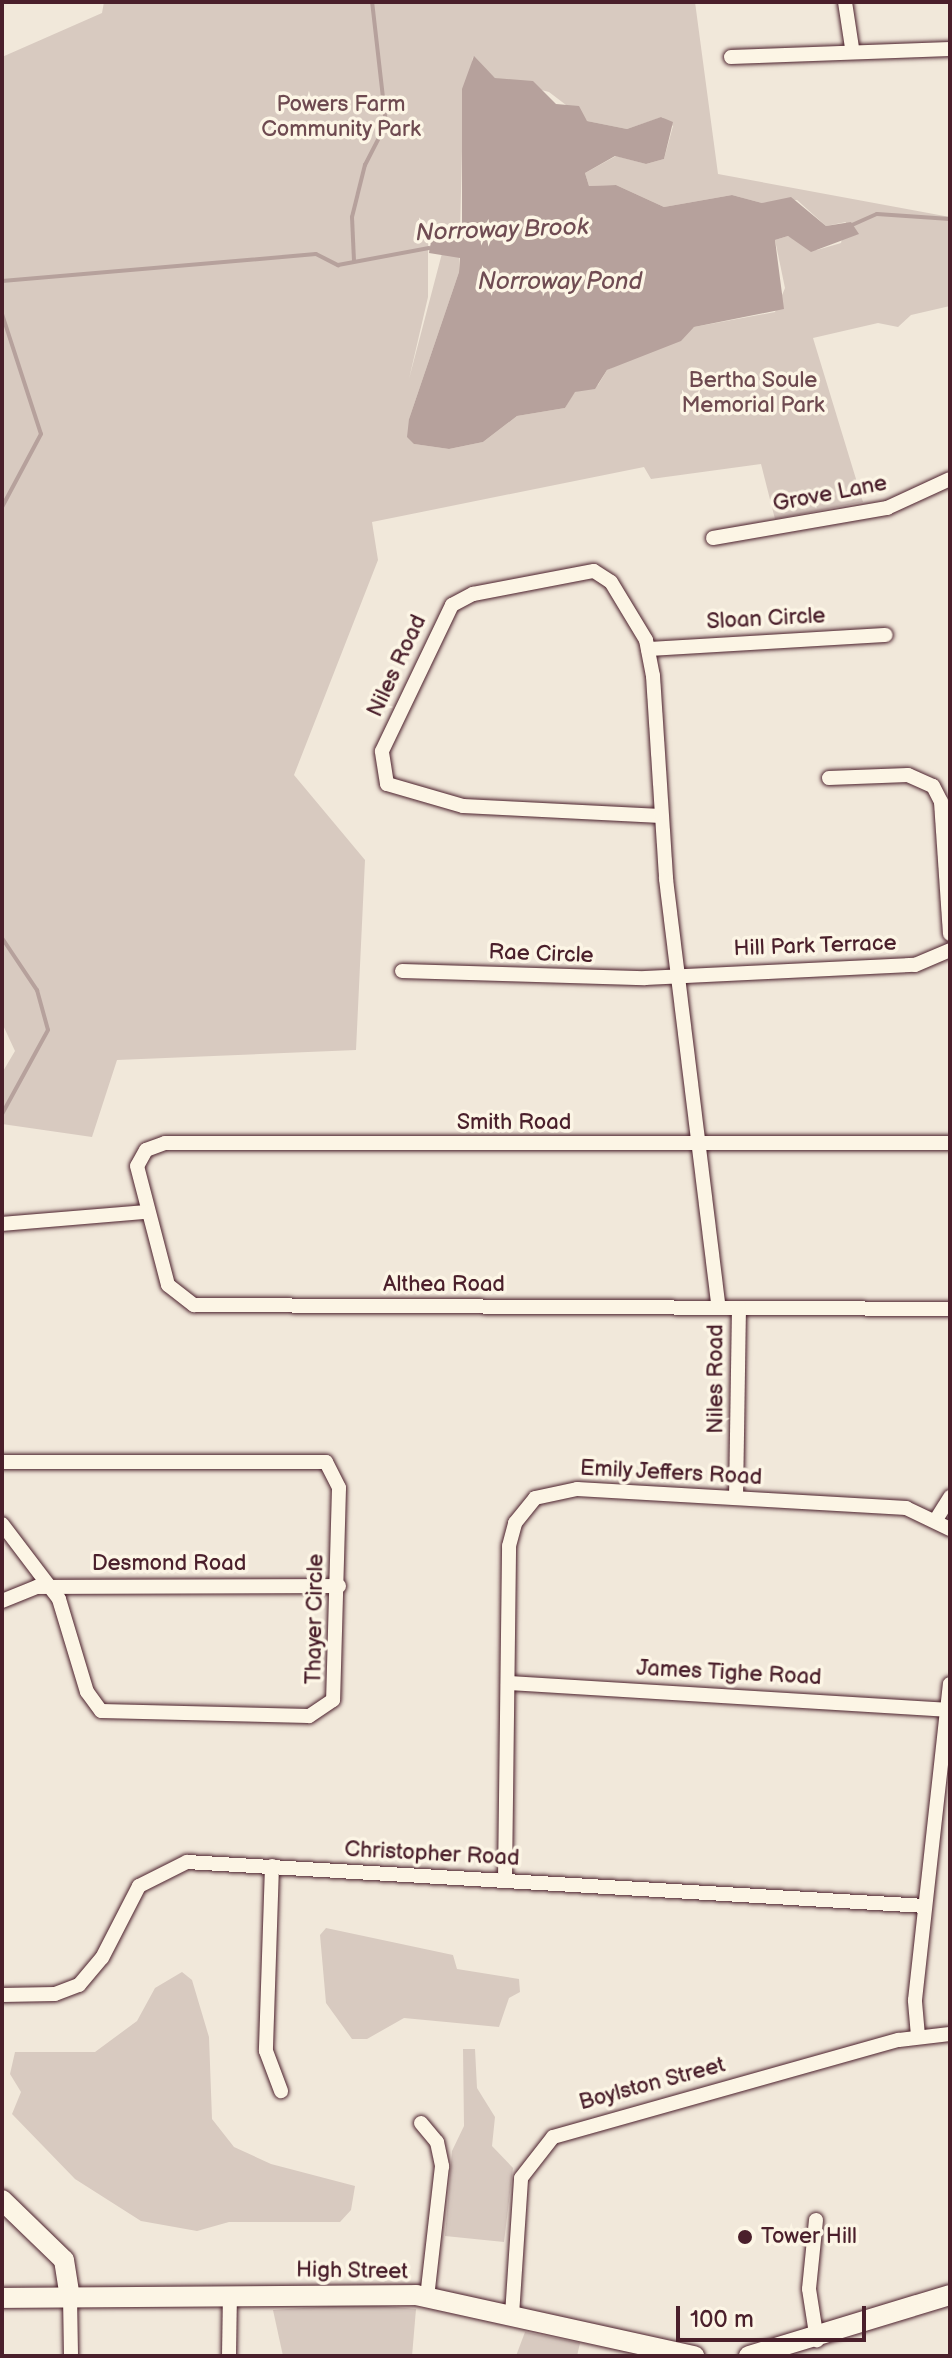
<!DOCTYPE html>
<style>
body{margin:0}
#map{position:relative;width:952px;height:2358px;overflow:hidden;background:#f1e8da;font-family:"Balsamiq Sans",sans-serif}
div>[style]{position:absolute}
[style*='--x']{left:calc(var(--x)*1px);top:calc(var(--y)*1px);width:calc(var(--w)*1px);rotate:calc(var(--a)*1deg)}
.green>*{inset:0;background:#d8cac0}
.water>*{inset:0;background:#b6a19c}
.stream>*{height:4px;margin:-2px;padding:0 2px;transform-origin:2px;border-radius:2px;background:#b6a19c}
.roads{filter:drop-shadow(0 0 2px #4a1f2b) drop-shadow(0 0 2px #4a1f2b)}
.street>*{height:14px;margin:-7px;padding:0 7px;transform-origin:7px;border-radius:7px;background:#fcf5e5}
.secondary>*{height:20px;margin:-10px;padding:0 10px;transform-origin:10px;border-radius:10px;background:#fcf5e5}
.dots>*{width:22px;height:22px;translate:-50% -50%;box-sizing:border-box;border:4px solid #fcf5e5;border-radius:50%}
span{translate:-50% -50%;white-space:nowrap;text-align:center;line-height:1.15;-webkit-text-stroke:7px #fcf5e5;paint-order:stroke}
.park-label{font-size:22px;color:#6e4a50}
.street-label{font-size:22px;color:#4a1f2b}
.poi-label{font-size:22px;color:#4a1f2b}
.left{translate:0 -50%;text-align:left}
.water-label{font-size:24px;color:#704c53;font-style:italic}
.frame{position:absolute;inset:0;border:4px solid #4a1f2b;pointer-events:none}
.scale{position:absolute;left:676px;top:2306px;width:190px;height:36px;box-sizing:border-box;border:4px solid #4a1f2b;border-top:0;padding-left:10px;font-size:24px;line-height:28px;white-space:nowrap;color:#4a1f2b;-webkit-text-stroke:6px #fcf5e5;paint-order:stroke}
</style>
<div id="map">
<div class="green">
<div style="clip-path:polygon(evenodd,104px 2px,695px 2px,718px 174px,950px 217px,950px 306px,911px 315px,898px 327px,878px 323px,813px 338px,863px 502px,775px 519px,761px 464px,651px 479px,644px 467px,372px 522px,378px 560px,294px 775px,365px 860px,356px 1050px,117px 1060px,92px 1137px,2px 1124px,2px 1073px,15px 1051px,2px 1023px,2px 57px,102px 13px,104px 2px,473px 57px,495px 78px,549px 92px,587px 121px,627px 129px,662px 117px,673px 126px,664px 159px,646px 164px,616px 156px,585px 173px,589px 186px,616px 185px,664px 207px,732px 195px,762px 203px,797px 200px,826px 226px,846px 222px,841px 243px,817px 250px,788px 236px,775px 240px,785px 288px,775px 312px,694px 327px,607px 370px,598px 385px,574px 392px,565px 408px,517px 416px,483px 442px,449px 449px,414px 444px,409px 419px,459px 272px,463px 111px,473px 57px,104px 2px,428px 237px,446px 238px,409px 379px,428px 297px,428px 237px)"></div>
<div style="clip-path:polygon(326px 1928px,453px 1955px,457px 1969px,519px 1979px,520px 1992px,509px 1998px,499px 2027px,404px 2018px,367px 2039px,352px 2039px,326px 2003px,320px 1935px)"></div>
<div style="clip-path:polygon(182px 1972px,192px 1980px,209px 2037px,212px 2119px,234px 2147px,271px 2164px,355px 2186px,351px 2210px,340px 2222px,229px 2222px,197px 2231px,141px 2221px,75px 2179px,12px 2114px,21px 2092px,10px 2074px,15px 2052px,95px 2052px,137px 2021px,155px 1988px)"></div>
<div style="clip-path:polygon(463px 2049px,475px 2049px,477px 2088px,495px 2117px,492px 2146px,513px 2168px,504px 2242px,445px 2236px,452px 2151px,464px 2126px)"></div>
<div style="clip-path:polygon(363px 2304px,416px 2309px,412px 2356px,283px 2356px,273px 2310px)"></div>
<div style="clip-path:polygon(525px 2332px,580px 2343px,577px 2356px,516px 2356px)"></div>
</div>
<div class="water">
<div style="clip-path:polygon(474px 56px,495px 78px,533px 81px,556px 104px,579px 106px,587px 121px,627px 129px,661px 117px,673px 122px,664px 159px,646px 164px,615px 156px,585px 173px,589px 186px,616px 185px,664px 207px,732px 195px,762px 203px,791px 197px,826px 226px,851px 222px,859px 234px,811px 252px,788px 236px,775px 240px,784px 309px,694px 327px,681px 341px,607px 370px,595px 389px,575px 392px,565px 408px,517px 416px,483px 442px,449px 449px,414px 444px,407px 437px,409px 419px,459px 272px,460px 258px,429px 253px,431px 238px,462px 239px,462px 89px)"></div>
</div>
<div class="stream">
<div style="--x:852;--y:225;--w:27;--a:-24"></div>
<div style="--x:877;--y:214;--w:73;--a:3.9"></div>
<div style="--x:354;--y:261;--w:44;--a:-92.6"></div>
<div style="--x:352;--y:217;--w:54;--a:-76"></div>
<div style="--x:365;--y:165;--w:46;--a:-62.9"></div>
<div style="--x:386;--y:124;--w:123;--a:-96.5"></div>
<div style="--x:2;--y:281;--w:315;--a:-4.9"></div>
<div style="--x:316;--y:254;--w:25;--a:27"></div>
<div style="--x:338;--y:265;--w:98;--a:-10.6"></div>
<div style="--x:2;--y:314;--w:126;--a:72"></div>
<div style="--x:41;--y:434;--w:83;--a:118.1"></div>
<div style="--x:2;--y:938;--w:63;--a:56.1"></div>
<div style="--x:37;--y:990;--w:41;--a:74.6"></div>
<div style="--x:48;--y:1030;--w:96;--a:118.7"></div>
</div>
<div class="roads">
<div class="street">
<div style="--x:845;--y:2;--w:47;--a:81.3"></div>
<div style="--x:731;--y:57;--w:219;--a:-2.1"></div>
<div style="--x:713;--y:538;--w:177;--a:-9.8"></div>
<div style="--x:887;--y:508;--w:69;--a:-24.7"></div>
<div style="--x:648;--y:649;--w:238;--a:-3.4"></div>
<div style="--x:829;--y:778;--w:79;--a:-2.2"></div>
<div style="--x:908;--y:775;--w:27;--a:24"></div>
<div style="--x:933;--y:786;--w:18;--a:63"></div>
<div style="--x:941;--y:802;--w:132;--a:86.1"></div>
<div style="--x:661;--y:816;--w:198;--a:-177.1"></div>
<div style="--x:463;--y:806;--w:79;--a:-163.9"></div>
<div style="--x:387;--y:784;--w:33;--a:-99"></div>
<div style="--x:382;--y:751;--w:162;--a:-64.4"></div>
<div style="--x:452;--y:605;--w:24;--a:-28"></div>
<div style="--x:473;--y:594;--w:123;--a:-10.8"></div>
<div style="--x:594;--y:571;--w:20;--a:33"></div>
<div style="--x:611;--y:582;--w:68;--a:58.9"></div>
<div style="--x:646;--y:640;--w:37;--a:79"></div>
<div style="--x:653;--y:676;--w:203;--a:86.3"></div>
<div style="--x:666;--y:879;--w:432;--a:83"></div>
<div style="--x:402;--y:971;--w:243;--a:1.7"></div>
<div style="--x:645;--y:978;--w:270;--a:-2.8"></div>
<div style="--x:915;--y:965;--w:38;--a:-23"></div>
<div style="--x:950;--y:1143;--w:785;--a:180"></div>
<div style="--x:165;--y:1143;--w:20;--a:160"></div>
<div style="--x:146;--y:1150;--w:18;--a:119"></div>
<div style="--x:137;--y:1166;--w:123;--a:75.4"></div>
<div style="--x:168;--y:1285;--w:33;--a:38"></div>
<div style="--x:194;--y:1305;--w:756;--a:0.3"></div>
<div style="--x:2;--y:1224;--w:144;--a:-4.8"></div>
<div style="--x:2;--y:1462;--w:324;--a:0"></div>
<div style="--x:326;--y:1462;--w:29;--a:63"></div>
<div style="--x:339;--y:1488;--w:212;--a:91.6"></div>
<div style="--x:333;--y:1700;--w:29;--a:146"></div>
<div style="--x:309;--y:1716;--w:208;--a:-178.6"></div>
<div style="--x:101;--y:1711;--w:24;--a:-126"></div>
<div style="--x:87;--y:1692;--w:97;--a:-106.8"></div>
<div style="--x:59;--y:1599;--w:94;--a:-127.2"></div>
<div style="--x:736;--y:1498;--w:190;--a:-89.1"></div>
<div style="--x:937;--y:1518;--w:25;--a:-58"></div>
<div style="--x:2;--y:1601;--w:38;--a:-22"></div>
<div style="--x:37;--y:1587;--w:302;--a:-0.2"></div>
<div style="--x:508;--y:1683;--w:440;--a:3.5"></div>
<div style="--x:272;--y:1866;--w:185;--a:91.9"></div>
<div style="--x:266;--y:2051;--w:43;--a:69.4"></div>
<div style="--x:505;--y:1880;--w:334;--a:-89.3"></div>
<div style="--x:509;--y:1546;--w:24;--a:-75"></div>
<div style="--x:515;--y:1523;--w:32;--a:-51"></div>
<div style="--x:535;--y:1498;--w:43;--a:-12.1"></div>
<div style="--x:577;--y:1489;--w:330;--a:3.3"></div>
<div style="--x:906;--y:1508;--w:49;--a:25.5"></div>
<div style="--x:2;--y:1995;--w:53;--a:-1.1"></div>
<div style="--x:55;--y:1994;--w:26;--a:-21"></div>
<div style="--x:79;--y:1985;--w:35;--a:-50"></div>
<div style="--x:102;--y:1958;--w:81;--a:-62.8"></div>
<div style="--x:139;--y:1886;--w:54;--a:-26.6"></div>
<div style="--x:187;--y:1862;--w:739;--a:3.41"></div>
<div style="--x:918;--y:2036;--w:36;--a:-95"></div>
<div style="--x:915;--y:2000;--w:318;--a:-83.7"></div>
<div style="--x:421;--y:2123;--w:25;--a:50"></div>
<div style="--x:437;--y:2142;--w:25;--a:78"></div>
<div style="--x:442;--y:2166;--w:132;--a:96.5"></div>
<div style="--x:816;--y:2220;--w:69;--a:95.8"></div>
<div style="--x:809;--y:2289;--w:52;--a:81.1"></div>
<div style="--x:70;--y:2297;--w:59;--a:89"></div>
<div style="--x:512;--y:2315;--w:137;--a:-86.2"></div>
<div style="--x:521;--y:2178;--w:52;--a:-52"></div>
<div style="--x:553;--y:2137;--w:359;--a:-15.7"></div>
<div style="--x:899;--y:2040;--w:51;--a:-6.7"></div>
<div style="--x:229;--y:2356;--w:62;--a:-89.1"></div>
</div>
<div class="secondary">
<div style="--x:2;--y:2200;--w:86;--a:44.1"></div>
<div style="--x:64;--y:2260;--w:37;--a:81"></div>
<div style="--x:2;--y:2298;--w:414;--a:-0.4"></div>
<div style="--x:416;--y:2295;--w:285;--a:12.4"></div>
<div style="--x:749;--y:2356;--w:210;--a:-16.9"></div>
</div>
</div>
<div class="dots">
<div style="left:745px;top:2237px;background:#4a1f2b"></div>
</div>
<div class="park-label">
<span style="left:341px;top:117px">Powers Farm<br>Community Park</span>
<span style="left:753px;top:393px">Bertha Soule<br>Memorial Park</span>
</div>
<div class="street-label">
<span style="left:830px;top:494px;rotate:-11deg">Grove Lane</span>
<span style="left:766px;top:619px;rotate:-3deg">Sloan Circle</span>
<span style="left:397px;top:666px;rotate:-65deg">Niles Road</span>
<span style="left:815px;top:946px;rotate:-2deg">Hill Park Terrace</span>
<span style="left:541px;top:954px;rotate:2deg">Rae Circle</span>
<span style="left:514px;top:1123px">Smith Road</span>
<span style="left:444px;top:1285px">Althea Road</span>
<span style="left:716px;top:1379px;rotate:-90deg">Niles Road</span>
<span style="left:671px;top:1473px;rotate:3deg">Emily Jeffers Road</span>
<span style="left:169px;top:1564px">Desmond Road</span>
<span style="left:315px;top:1619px;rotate:-89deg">Thayer Circle</span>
<span style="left:729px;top:1673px;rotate:3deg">James Tighe Road</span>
<span style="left:432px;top:1854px;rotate:3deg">Christopher Road</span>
<span style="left:652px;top:2084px;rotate:-15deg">Boylston Street</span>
<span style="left:352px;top:2271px;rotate:1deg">High Street</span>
</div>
<div class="poi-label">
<span class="left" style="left:761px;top:2237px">Tower Hill</span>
</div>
<div class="water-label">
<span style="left:502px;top:230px;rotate:-2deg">Norroway Brook</span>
<span style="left:560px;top:282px">Norroway Pond</span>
</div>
<div class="frame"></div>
<div class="scale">100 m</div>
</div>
